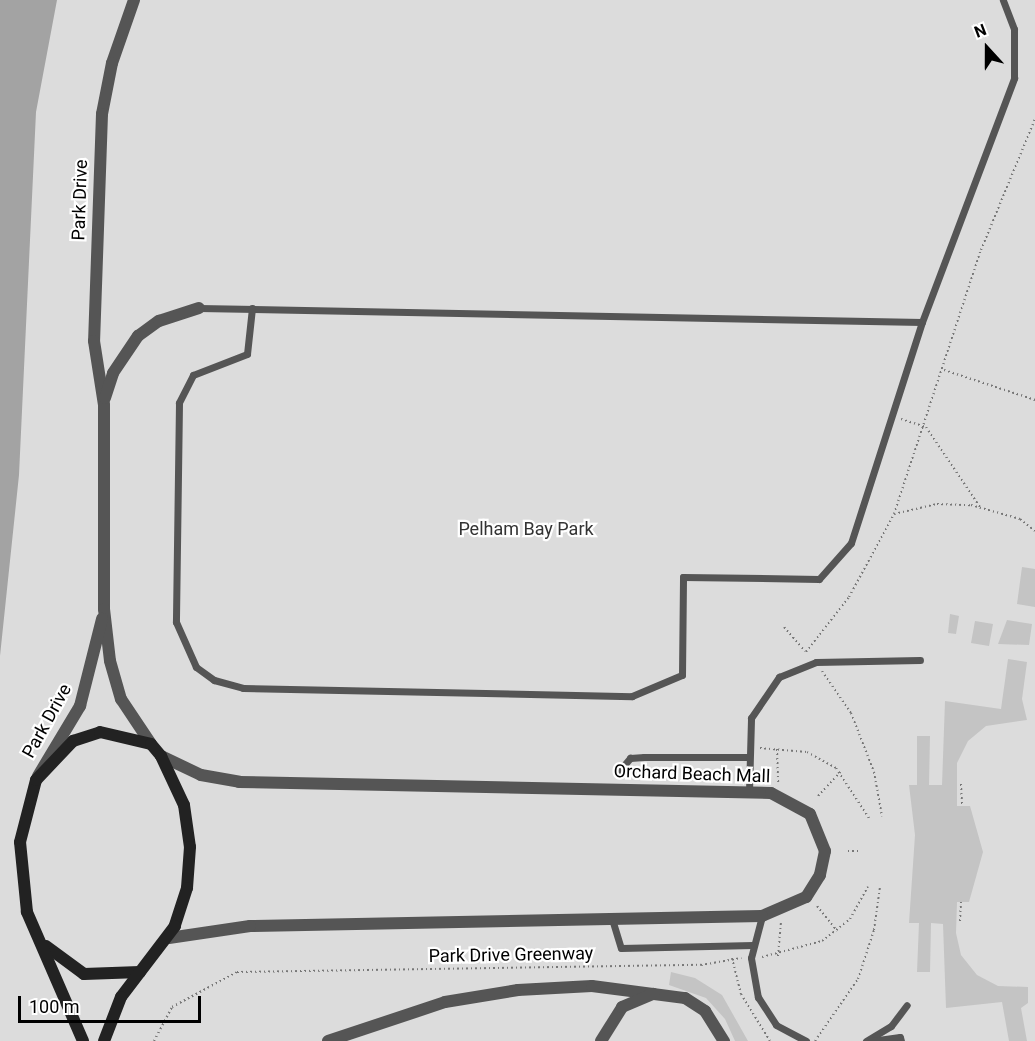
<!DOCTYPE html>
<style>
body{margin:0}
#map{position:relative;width:1035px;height:1041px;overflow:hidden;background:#fff;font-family:Roboto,sans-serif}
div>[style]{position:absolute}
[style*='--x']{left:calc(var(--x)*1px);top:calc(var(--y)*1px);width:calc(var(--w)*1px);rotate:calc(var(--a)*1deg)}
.green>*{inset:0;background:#dcdcdc}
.water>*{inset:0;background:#a3a3a3}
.building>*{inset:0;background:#c4c4c4}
.path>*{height:2px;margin-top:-1px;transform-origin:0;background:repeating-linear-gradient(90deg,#777 0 1.5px,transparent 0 4.5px)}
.lane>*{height:7px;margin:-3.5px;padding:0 3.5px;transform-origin:3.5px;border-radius:3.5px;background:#555}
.street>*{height:12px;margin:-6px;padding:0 6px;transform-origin:6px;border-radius:6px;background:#555}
.secondary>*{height:12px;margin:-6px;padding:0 6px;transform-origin:6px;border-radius:6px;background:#222}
span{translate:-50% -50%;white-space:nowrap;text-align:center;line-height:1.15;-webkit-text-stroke:4.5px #fff;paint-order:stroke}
.street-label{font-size:18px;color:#000}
.park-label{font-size:18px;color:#333}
.north{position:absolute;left:957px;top:18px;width:60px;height:60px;-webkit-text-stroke:4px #fff;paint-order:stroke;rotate:339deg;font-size:16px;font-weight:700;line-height:24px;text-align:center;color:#000}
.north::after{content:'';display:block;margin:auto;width:21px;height:27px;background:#000;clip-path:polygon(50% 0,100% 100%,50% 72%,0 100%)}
.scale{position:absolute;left:18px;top:996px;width:183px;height:27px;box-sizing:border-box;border:3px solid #000;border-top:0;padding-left:8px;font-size:18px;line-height:21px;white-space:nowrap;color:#000;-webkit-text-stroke:4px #fff;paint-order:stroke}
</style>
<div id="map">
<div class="green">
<div style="clip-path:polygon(23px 0,1035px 0,1035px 1041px,0 1041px,0 399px)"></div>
</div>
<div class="water">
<div style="clip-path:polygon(0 0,57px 0,36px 112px,19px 475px,0 656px)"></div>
</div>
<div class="building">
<div style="clip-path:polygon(1022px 567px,1035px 569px,1035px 607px,1017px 604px)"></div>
<div style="clip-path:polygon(950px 614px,959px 616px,956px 634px,948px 633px)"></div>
<div style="clip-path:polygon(1007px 620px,1032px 624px,1029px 645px,998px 644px)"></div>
<div style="clip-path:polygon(975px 621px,993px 624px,989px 646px,971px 643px)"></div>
<div style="clip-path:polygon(1008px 659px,1027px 662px,1022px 699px,1027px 720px,986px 726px,968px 741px,957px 763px,957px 806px,970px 806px,983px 852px,969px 902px,957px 902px,956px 933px,961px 955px,977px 975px,998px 986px,1028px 987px,1028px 1003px,1021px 1008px,1027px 1041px,1009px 1041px,1002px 1002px,946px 1008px,943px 924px,931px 923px,930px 972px,917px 972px,919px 923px,909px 923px,915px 835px,909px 785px,917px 785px,917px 736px,930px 736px,929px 785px,942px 785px,945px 701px,1001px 709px)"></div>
<div style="clip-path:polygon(671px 972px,695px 978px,722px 995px,748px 1041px,735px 1041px,725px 1019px,706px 998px,669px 985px)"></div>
</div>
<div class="path">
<div style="--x:944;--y:370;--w:96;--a:18.2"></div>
<div style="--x:901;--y:419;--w:26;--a:18"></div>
<div style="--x:926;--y:427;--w:97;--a:56"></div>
<div style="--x:894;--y:514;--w:278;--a:-71.8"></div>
<div style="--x:981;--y:250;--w:142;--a:-67.6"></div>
<div style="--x:784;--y:627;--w:32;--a:49"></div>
<div style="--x:806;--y:652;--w:70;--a:-52"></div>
<div style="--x:849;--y:597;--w:94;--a:-61.5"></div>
<div style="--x:894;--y:514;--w:44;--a:-13.1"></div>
<div style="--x:937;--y:504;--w:34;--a:2"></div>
<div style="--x:971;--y:505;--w:51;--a:15.9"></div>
<div style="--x:1020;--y:519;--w:19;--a:39"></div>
<div style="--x:822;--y:671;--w:51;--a:55.4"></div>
<div style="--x:851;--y:713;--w:63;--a:68.7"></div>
<div style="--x:874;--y:772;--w:45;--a:79.7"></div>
<div style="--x:760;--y:748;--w:47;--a:4.9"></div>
<div style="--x:807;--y:752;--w:33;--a:29"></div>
<div style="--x:836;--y:768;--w:60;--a:56.6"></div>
<div style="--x:777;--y:749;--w:33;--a:88"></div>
<div style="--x:961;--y:784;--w:22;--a:87"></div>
<div style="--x:818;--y:796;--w:33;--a:-47"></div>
<div style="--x:848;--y:851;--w:11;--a:0"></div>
<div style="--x:817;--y:906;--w:32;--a:51"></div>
<div style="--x:960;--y:921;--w:19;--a:-87"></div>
<div style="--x:778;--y:956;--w:36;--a:-85"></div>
<div style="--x:762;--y:957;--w:62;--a:-14.9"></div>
<div style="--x:822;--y:941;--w:36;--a:-38"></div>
<div style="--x:850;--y:919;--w:37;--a:-61"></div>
<div style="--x:732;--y:958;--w:37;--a:76"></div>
<div style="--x:741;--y:994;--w:55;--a:58.3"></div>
<div style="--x:154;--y:1041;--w:38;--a:-62"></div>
<div style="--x:172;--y:1007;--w:74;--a:-28.3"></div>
<div style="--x:237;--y:972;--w:464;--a:-0.9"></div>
<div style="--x:701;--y:965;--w:41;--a:-9.9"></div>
<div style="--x:815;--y:1041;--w:75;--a:-55.3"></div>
<div style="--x:858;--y:979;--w:52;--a:-71.9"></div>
<div style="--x:874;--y:930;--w:43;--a:-82.1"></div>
</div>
<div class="lane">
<div style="--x:199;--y:308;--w:723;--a:1.11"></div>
<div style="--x:252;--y:308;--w:46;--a:96.2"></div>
<div style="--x:247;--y:354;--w:58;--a:158.7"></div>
<div style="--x:193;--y:375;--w:31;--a:117"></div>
<div style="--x:179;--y:403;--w:219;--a:90.8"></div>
<div style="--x:176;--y:622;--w:49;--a:66"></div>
<div style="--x:196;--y:667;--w:22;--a:36"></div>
<div style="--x:214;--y:680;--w:30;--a:15"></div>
<div style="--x:243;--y:688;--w:389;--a:1.2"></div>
<div style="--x:632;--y:696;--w:54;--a:-22.8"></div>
<div style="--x:682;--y:675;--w:98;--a:-89.4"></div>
<div style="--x:683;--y:577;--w:136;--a:0.8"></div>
<div style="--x:819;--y:579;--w:48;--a:-48.4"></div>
<div style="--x:851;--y:543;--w:232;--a:-72.2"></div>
<div style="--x:922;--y:322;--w:261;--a:-69.3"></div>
<div style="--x:1014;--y:78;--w:49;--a:-90"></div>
<div style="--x:1014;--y:29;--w:31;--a:-111"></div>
<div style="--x:620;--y:770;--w:16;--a:-50"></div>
<div style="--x:630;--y:758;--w:14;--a:-4"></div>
<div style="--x:644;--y:757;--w:105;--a:0"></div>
<div style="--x:749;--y:791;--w:73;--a:-88.4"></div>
<div style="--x:751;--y:718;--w:50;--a:-55.7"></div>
<div style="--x:779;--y:677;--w:40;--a:-22"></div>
<div style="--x:816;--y:662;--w:104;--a:-1.1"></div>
<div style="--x:762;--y:916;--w:43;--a:104.7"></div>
<div style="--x:751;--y:958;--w:40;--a:80"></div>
<div style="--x:758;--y:997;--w:33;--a:57"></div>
<div style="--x:776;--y:1025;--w:34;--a:28"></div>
<div style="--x:612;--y:919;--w:30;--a:73"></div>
<div style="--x:621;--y:948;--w:132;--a:-1.3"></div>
<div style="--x:866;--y:1041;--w:29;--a:-31"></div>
<div style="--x:891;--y:1026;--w:26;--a:-53"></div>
<div style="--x:871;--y:1041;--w:29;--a:-8"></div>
<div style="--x:900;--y:1037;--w:4;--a:76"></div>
</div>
<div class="street">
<div style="--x:134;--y:0;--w:67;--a:109.2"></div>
<div style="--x:112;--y:63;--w:52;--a:101.1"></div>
<div style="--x:102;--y:114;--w:227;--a:92"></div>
<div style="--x:94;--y:341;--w:65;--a:81.1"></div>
<div style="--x:104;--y:405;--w:204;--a:90"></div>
<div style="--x:104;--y:609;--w:52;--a:83.4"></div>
<div style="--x:110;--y:661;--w:40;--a:74"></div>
<div style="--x:121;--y:699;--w:54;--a:56.3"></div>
<div style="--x:105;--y:398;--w:26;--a:-72"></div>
<div style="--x:113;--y:373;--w:45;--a:-56"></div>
<div style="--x:138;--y:336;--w:26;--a:-36"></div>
<div style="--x:159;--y:321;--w:42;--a:-18"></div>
<div style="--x:161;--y:756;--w:44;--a:25.4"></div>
<div style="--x:201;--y:775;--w:39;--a:10"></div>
<div style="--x:239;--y:782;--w:532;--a:1.18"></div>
<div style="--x:771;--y:793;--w:44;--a:28.3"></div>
<div style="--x:810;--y:814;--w:40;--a:68"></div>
<div style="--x:825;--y:851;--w:25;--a:102"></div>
<div style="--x:820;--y:875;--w:26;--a:122"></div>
<div style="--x:806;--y:897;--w:48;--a:156.6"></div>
<div style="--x:762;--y:916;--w:512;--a:178.88"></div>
<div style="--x:250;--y:926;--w:82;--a:171.6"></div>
<div style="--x:38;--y:776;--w:82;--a:-59"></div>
<div style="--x:80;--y:706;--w:90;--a:-75.8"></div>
<div style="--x:328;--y:1041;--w:123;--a:-18.4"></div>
<div style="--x:445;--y:1002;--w:74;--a:-9.3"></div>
<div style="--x:518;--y:990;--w:74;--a:-3.1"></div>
<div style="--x:592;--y:986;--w:94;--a:7.4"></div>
<div style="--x:685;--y:998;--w:24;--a:33"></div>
<div style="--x:705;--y:1011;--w:36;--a:58"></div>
<div style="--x:601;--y:1041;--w:40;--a:-58"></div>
<div style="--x:622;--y:1007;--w:34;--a:-23"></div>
</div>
<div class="secondary">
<div style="--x:46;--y:946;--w:47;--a:36.4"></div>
<div style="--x:84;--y:974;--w:56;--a:-2"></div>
<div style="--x:83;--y:1041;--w:141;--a:-113.5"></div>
<div style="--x:27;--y:912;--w:70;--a:-95.7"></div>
<div style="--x:20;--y:842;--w:64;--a:-75.5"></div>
<div style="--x:36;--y:780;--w:54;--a:-46.5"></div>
<div style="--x:73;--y:741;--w:28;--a:-18"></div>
<div style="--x:100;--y:732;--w:52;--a:13.2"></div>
<div style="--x:151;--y:744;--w:16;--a:50"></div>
<div style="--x:161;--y:756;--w:54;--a:64.9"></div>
<div style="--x:184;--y:805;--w:42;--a:81.9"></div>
<div style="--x:190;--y:847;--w:41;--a:94.2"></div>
<div style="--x:187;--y:888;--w:40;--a:108"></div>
<div style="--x:175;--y:926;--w:89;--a:127.3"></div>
<div style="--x:121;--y:997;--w:47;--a:111.1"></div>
</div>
<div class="street-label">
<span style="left:80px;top:200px;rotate:-88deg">Park Drive</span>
<span style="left:47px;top:721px;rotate:-61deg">Park Drive</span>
<span style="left:692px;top:774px;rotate:2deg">Orchard Beach Mall</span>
<span style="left:511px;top:955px;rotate:-1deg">Park Drive Greenway</span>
</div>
<div class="park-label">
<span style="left:526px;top:529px">Pelham Bay Park</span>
</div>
<div class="north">N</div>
<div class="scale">100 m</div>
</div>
